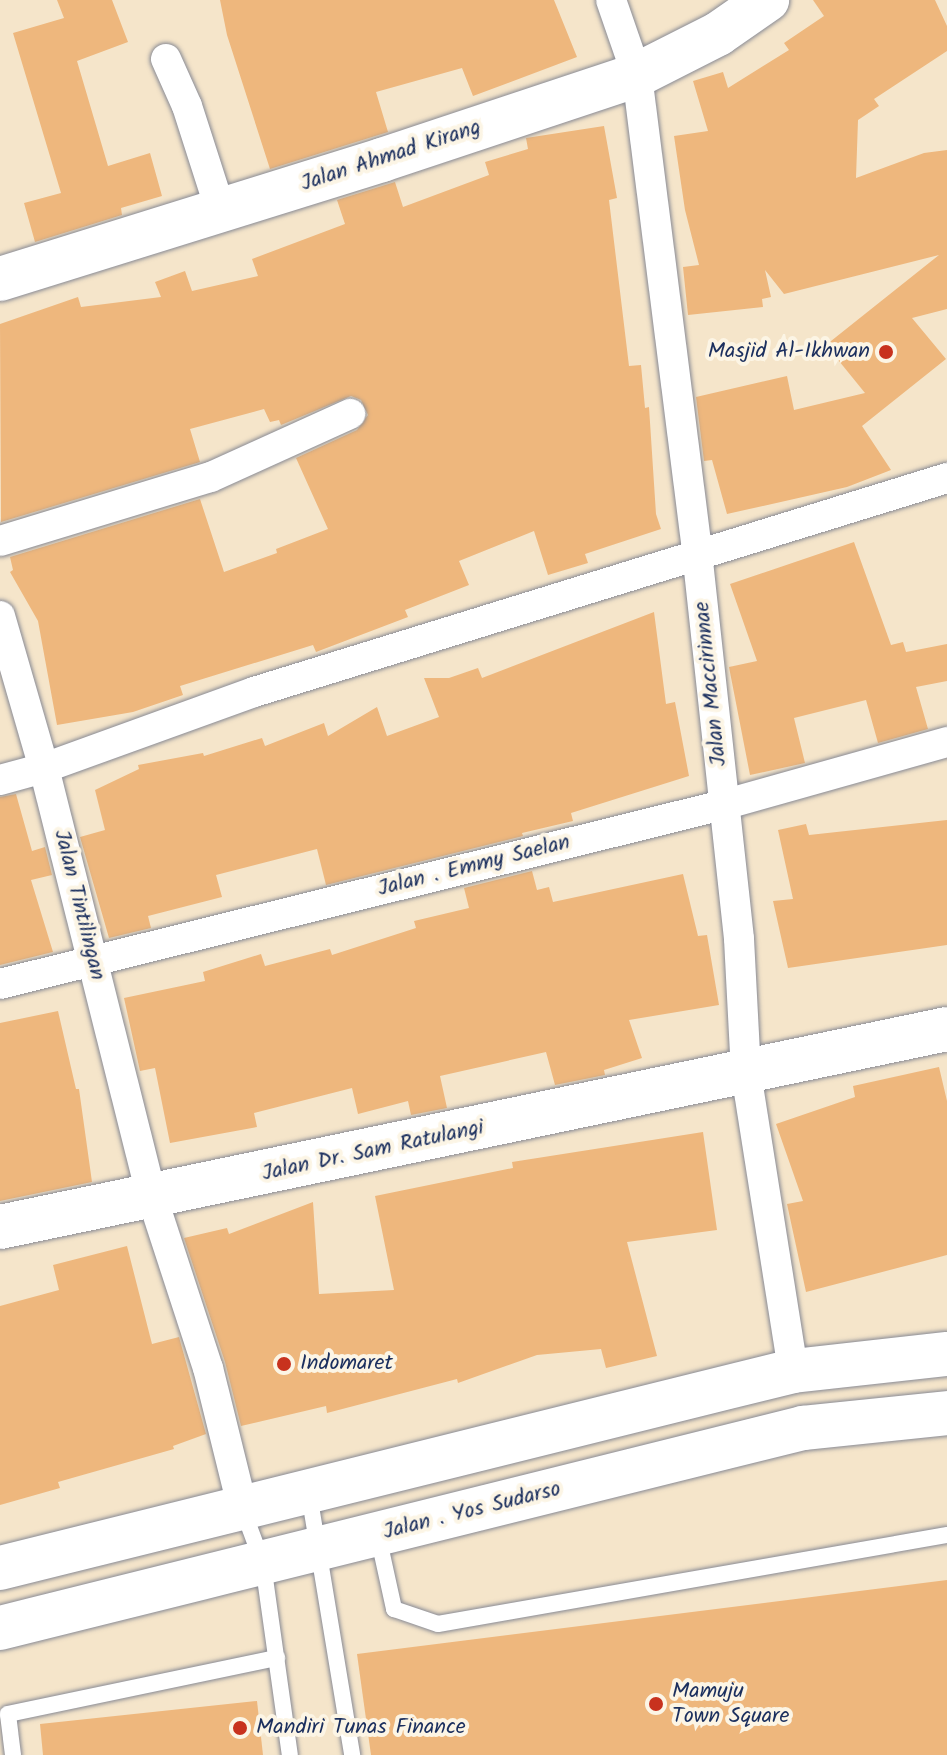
<!DOCTYPE html>
<style>
body{margin:0}
#map{position:relative;width:947px;height:1755px;overflow:hidden;background:#f5e5ca;font-family:Kalam,sans-serif}
div>[style]{position:absolute}
[style*='--x']{left:calc(var(--x)*1px);top:calc(var(--y)*1px);width:calc(var(--w)*1px);rotate:calc(var(--a)*1deg)}
.building>*{inset:0;background:#eeb77d}
.roads{filter:drop-shadow(0 0 2px #888a94) drop-shadow(0 0 2px #888a94)}
.service>*{height:16px;margin:-8px;padding:0 8px;transform-origin:8px;border-radius:8px;background:#fff}
.minor>*{height:30px;margin:-15px;padding:0 15px;transform-origin:15px;border-radius:15px;background:#fff}
.secondary>*{height:44px;margin:-22px;padding:0 22px;transform-origin:22px;border-radius:22px;background:#fff}
.trunk>*{height:44px;margin:-22px;padding:0 22px;transform-origin:22px;border-radius:22px;background:#fff}
.dots>*{width:22px;height:22px;translate:-50% -50%;box-sizing:border-box;border:4px solid #fcf5e5;border-radius:50%}
span{translate:-50% -50%;white-space:nowrap;text-align:center;line-height:1.15;-webkit-text-stroke:8px #fcf5e5;paint-order:stroke}
.street-label{font-size:22px;color:#1b2f5e}
.poi-label{font-size:22px;color:#1b2f5e}
.right{translate:-100% -50%;text-align:right}
.left{translate:0 -50%;text-align:left}
</style>
<div id="map">
<div class="building">
<div style="clip-path:polygon(57px 0,112px 0,128px 42px,77px 61px,108px 166px,150px 153px,162px 196px,121px 208px,122px 215px,35px 242px,24px 203px,61px 193px,13px 33px,64px 18px)"></div>
<div style="clip-path:polygon(220px 0,554px 0,577px 57px,473px 96px,462px 68px,376px 92px,388px 132px,270px 169px,227px 35px)"></div>
<div style="clip-path:polygon(813px 0,935px 0,947px 26px,947px 51px,874px 99px,879px 106px,858px 120px,856px 178px,924px 153px,947px 150px,947px 309px,912px 318px,946px 359px,862px 426px,891px 470px,847px 487px,727px 514px,712px 460px,704px 461px,696px 397px,787px 376px,794px 410px,865px 393px,826px 345px,939px 255px,784px 294px,765px 270px,771px 297px,762px 299px,763px 307px,688px 315px,683px 267px,699px 265px,685px 210px,674px 136px,708px 131px,693px 81px,723px 72px,728px 88px,789px 50px,784px 43px,824px 16px)"></div>
<div style="clip-path:polygon(604px 126px,617px 198px,609px 200px,629px 366px,641px 365px,645px 408px,649px 407px,656px 514px,661px 529px,585px 554px,588px 563px,548px 575px,534px 531px,459px 561px,469px 585px,405px 610px,408px 617px,316px 652px,313px 645px,180px 686px,183px 695px,133px 712px,57px 725px,38px 621px,10px 572px,13px 570px,10px 557px,200px 499px,224px 572px,277px 553px,276px 549px,328px 529px,296px 458px,357px 430px,368px 415px,361px 400px,351px 396px,281px 425px,279px 420px,270px 422px,264px 409px,190px 429px,200px 462px,1px 522px,0 324px,78px 297px,81px 307px,161px 297px,155px 282px,185px 271px,192px 291px,258px 276px,252px 259px,345px 224px,337px 200px,395px 182px,403px 207px,489px 175px,485px 162px,528px 149px,526px 138px)"></div>
<div style="clip-path:polygon(854px 542px,891px 645px,903px 642px,906px 652px,947px 644px,947px 681px,916px 687px,928px 729px,878px 743px,866px 700px,794px 718px,805px 763px,750px 775px,729px 667px,757px 661px,730px 584px)"></div>
<div style="clip-path:polygon(654px 612px,666px 704px,675px 702px,689px 776px,571px 813px,573px 821px,522px 833px,523px 836px,326px 885px,317px 849px,216px 875px,222px 897px,148px 916px,151px 928px,109px 938px,80px 837px,105px 830px,95px 790px,139px 769px,138px 765px,203px 753px,204px 756px,262px 738px,265px 746px,324px 723px,328px 736px,377px 707px,387px 736px,439px 717px,424px 678px,449px 678px,478px 668px,482px 678px)"></div>
<div style="clip-path:polygon(16px 794px,32px 851px,45px 847px,52px 875px,31px 880px,53px 952px,0 965px,0 797px)"></div>
<div style="clip-path:polygon(947px 820px,947px 945px,788px 968px,773px 901px,793px 899px,778px 830px,806px 824px,809px 835px)"></div>
<div style="clip-path:polygon(532px 871px,537px 890px,549px 887px,553px 902px,683px 874px,698px 936px,707px 935px,719px 1005px,629px 1020px,642px 1058px,604px 1070px,605px 1075px,555px 1085px,546px 1052px,440px 1076px,447px 1108px,411px 1115px,408px 1101px,358px 1114px,352px 1088px,254px 1113px,257px 1127px,170px 1143px,155px 1068px,140px 1071px,124px 998px,205px 981px,203px 972px,261px 954px,265px 966px,330px 949px,332px 955px,416px 928px,414px 921px,469px 908px,464px 888px)"></div>
<div style="clip-path:polygon(58px 1011px,76px 1089px,79px 1089px,92px 1182px,0 1201px,0 1023px)"></div>
<div style="clip-path:polygon(939px 1067px,947px 1101px,947px 1255px,806px 1292px,787px 1204px,803px 1201px,776px 1124px,855px 1097px,853px 1086px)"></div>
<div style="clip-path:polygon(703px 1132px,717px 1230px,627px 1242px,657px 1356px,606px 1368px,601px 1349px,537px 1355px,458px 1383px,457px 1379px,327px 1413px,326px 1406px,241px 1426px,225px 1362px,184px 1238px,227px 1228px,229px 1234px,313px 1202px,319px 1294px,394px 1290px,375px 1196px,513px 1168px,512px 1162px)"></div>
<div style="clip-path:polygon(127px 1246px,152px 1344px,179px 1337px,206px 1434px,173px 1446px,174px 1449px,58px 1482px,60px 1488px,0 1505px,0 1306px,59px 1290px,53px 1265px)"></div>
<div style="clip-path:polygon(947px 1580px,947px 1755px,371px 1755px,357px 1654px)"></div>
<div style="clip-path:polygon(257px 1701px,263px 1755px,43px 1755px,40px 1724px)"></div>
</div>
<div class="roads">
<div class="service">
<div style="--x:309;--y:1494;--w:265;--a:80.6"></div>
<div style="--x:243;--y:1510;--w:58;--a:69.7"></div>
<div style="--x:263;--y:1564;--w:193;--a:82"></div>
<div style="--x:378;--y:1536;--w:75;--a:77.6"></div>
<div style="--x:394;--y:1609;--w:46;--a:18.8"></div>
<div style="--x:438;--y:1624;--w:517;--a:-9.92"></div>
<div style="--x:13;--y:1755;--w:41;--a:-97"></div>
<div style="--x:8;--y:1714;--w:275;--a:-11.8"></div>
</div>
<div class="minor">
<div style="--x:611;--y:0;--w:79;--a:70.9"></div>
<div style="--x:637;--y:75;--w:481;--a:82.8"></div>
<div style="--x:697;--y:552;--w:389;--a:83.8"></div>
<div style="--x:739;--y:939;--w:134;--a:87"></div>
<div style="--x:746;--y:1073;--w:302;--a:81"></div>
<div style="--x:166;--y:59;--w:51;--a:65.9"></div>
<div style="--x:187;--y:106;--w:108;--a:72.2"></div>
<div style="--x:0;--y:541;--w:220;--a:-16.9"></div>
<div style="--x:211;--y:477;--w:153;--a:-24.4"></div>
<div style="--x:0;--y:616;--w:158;--a:73.9"></div>
<div style="--x:44;--y:768;--w:442;--a:75.9"></div>
<div style="--x:152;--y:1197;--w:180;--a:71.9"></div>
<div style="--x:208;--y:1368;--w:145;--a:76.1"></div>
<div style="--x:0;--y:780;--w:46;--a:-15.3"></div>
<div style="--x:44;--y:768;--w:223;--a:-19.9"></div>
<div style="--x:254;--y:692;--w:725;--a:-17.16"></div>
<div style="--x:0;--y:984;--w:745;--a:-13.91"></div>
<div style="--x:723;--y:805;--w:233;--a:-15.7"></div>
</div>
<div class="secondary">
<div style="--x:0;--y:279;--w:400;--a:-17.3"></div>
<div style="--x:382;--y:160;--w:269;--a:-18.4"></div>
<div style="--x:637;--y:75;--w:91;--a:-26.8"></div>
<div style="--x:718;--y:34;--w:60;--a:-34.8"></div>
<div style="--x:0;--y:1227;--w:967;--a:-11.81"></div>
</div>
<div class="trunk">
<div style="--x:0;--y:1568;--w:817;--a:-13.95"></div>
<div style="--x:793;--y:1371;--w:155;--a:-6.3"></div>
<div style="--x:0;--y:1628;--w:828;--a:-13.99"></div>
<div style="--x:803;--y:1428;--w:145;--a:-5.9"></div>
</div>
</div>
<div class="dots">
<div style="left:886px;top:352px;background:#c8321e"></div>
<div style="left:284px;top:1364px;background:#c8321e"></div>
<div style="left:656px;top:1704px;background:#c8321e"></div>
<div style="left:240px;top:1728px;background:#c8321e"></div>
</div>
<div class="street-label">
<span style="left:391px;top:156px;rotate:-18deg">Jalan Ahmad Kirang</span>
<span style="left:711px;top:684px;rotate:-96deg">Jalan Maccirinnae</span>
<span style="left:474px;top:866px;rotate:-14deg">Jalan . Emmy Saelan</span>
<span style="left:79px;top:905px;rotate:76deg">Jalan Tintilingan</span>
<span style="left:373px;top:1151px;rotate:-12deg">Jalan Dr. Sam Ratulangi</span>
<span style="left:472px;top:1511px;rotate:-14deg">Jalan . Yos Sudarso</span>
</div>
<div class="poi-label">
<span class="right" style="left:870px;top:352px">Masjid Al-Ikhwan</span>
<span class="left" style="left:300px;top:1364px">Indomaret</span>
<span class="left" style="left:672px;top:1704px">Mamuju<br>Town Square</span>
<span class="left" style="left:256px;top:1728px">Mandiri Tunas Finance</span>
</div>
</div>
